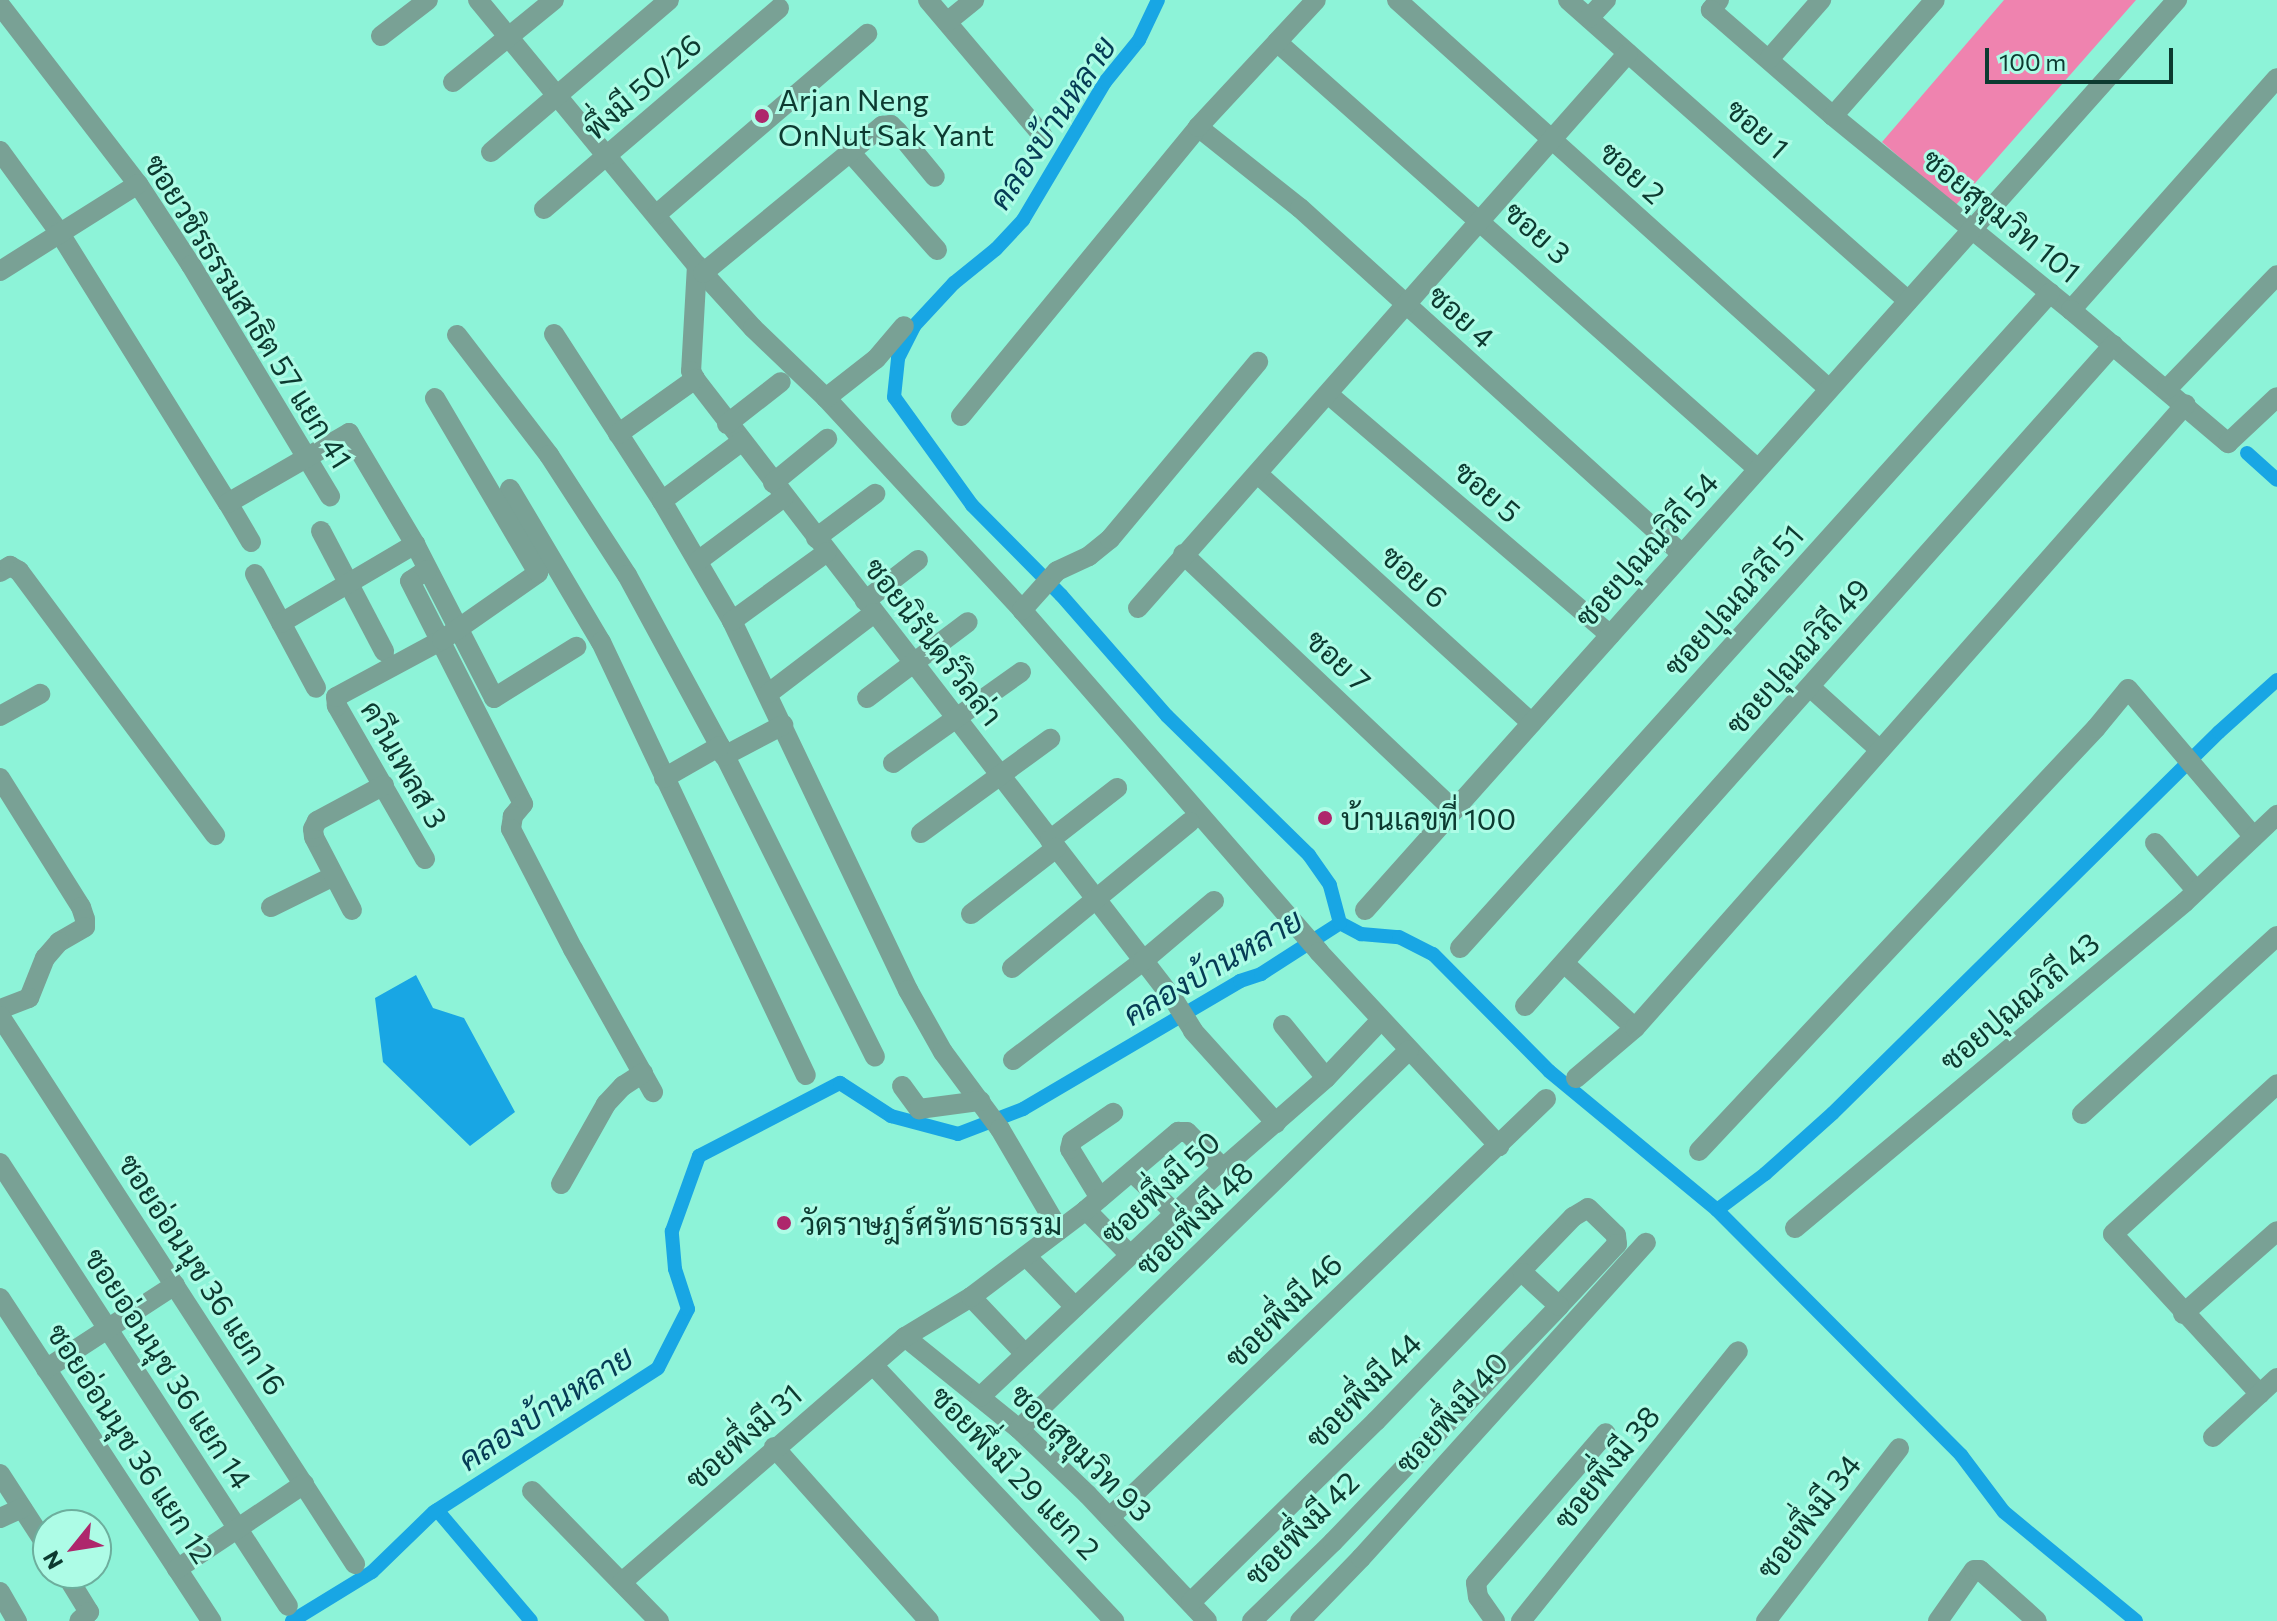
<!DOCTYPE html>
<meta charset="utf-8">
<style>
body{margin:0}
#map{position:relative;width:2277px;height:1621px;overflow:hidden;background:#8df3d8;font-family:Commissioner,Sarabun,sans-serif}
div>[style]{position:absolute}
[style*='--x']{left:calc(var(--x)*1px);top:calc(var(--y)*1px);width:calc(var(--w)*1px);rotate:calc(var(--a)*1deg)}
.forest>*{inset:0;background:#ef83af}
.water>*{inset:0;background:#18a6e4}
.canal>*{height:14px;margin:-7px;padding:0 7px;transform-origin:7px;border-radius:7px;background:#18a6e4}
.minor>*{height:20px;margin:-10px;padding:0 10px;transform-origin:10px;border-radius:10px;background:#79a195}
.dots>*{width:22px;height:22px;translate:-50% -50%;box-sizing:border-box;border:4px solid #adfce6;border-radius:50%}
span{translate:-50% -50%;white-space:nowrap;text-align:center;line-height:1.15;-webkit-text-stroke:6px #adfce6;paint-order:stroke}
.street-label{font-size:30px;color:#0c3a30}
.poi-label{font-size:30px;color:#0c3a30}
.left{translate:0 -50%;text-align:left}
.water-label{font-size:32px;color:#053c55;font-style:italic}
.north{position:absolute;left:32px;top:1509px;width:80px;height:80px;box-sizing:border-box;background:#adfce6;border:2px solid #6dae9d;border-radius:50%;rotate:240deg;font-size:22px;font-weight:700;line-height:32px;text-align:center;color:#0c3a30}
.north::after{content:'';display:block;margin:auto;width:28px;height:36px;background:#ae276c;clip-path:polygon(50% 0,100% 100%,50% 72%,0 100%)}
.scale{position:absolute;left:1985px;top:48px;width:188px;height:36px;box-sizing:border-box;border:4px solid #0c3a30;border-top:0;padding-left:10px;font-size:24px;line-height:28px;white-space:nowrap;color:#0c3a30;-webkit-text-stroke:6px #adfce6;paint-order:stroke}
</style>
<div id="map">
<div class="forest">
<div style="clip-path:polygon(2004px 0,2136px 0,1955px 206px,1882px 142px)"></div>
</div>
<div class="water">
<div style="clip-path:polygon(416px 975px,433px 1008px,464px 1018px,515px 1112px,470px 1146px,383px 1062px,375px 998px)"></div>
</div>
<div class="canal">
<div style="--x:2247;--y:453;--w:40;--a:42"></div>
<div style="--x:1340;--y:923;--w:24;--a:28"></div>
<div style="--x:1361;--y:934;--w:38;--a:5"></div>
<div style="--x:1399;--y:937;--w:38;--a:27"></div>
<div style="--x:1433;--y:954;--w:165;--a:45.2"></div>
<div style="--x:1549;--y:1071;--w:218;--a:39.6"></div>
<div style="--x:1717;--y:1210;--w:346;--a:45.1"></div>
<div style="--x:1961;--y:1455;--w:71;--a:53"></div>
<div style="--x:2004;--y:1512;--w:171;--a:39.5"></div>
<div style="--x:1717;--y:1210;--w:60;--a:-36.9"></div>
<div style="--x:1765;--y:1174;--w:91;--a:-41.9"></div>
<div style="--x:1833;--y:1113;--w:542;--a:-44.63"></div>
<div style="--x:2219;--y:732;--w:78;--a:-41.9"></div>
<div style="--x:437;--y:1510;--w:145;--a:49.7"></div>
<div style="--x:292;--y:1621;--w:94;--a:-31.5"></div>
<div style="--x:372;--y:1572;--w:86;--a:-44.1"></div>
<div style="--x:434;--y:1512;--w:266;--a:-32.7"></div>
<div style="--x:658;--y:1368;--w:66;--a:-63"></div>
<div style="--x:688;--y:1309;--w:42;--a:-108"></div>
<div style="--x:675;--y:1269;--w:38;--a:-95"></div>
<div style="--x:672;--y:1231;--w:80;--a:-70.2"></div>
<div style="--x:699;--y:1156;--w:159;--a:-27.4"></div>
<div style="--x:840;--y:1083;--w:61;--a:32.9"></div>
<div style="--x:891;--y:1116;--w:69;--a:15"></div>
<div style="--x:958;--y:1134;--w:70;--a:-21"></div>
<div style="--x:1023;--y:1109;--w:252;--a:-30.5"></div>
<div style="--x:1240;--y:981;--w:22;--a:-18"></div>
<div style="--x:1261;--y:974;--w:94;--a:-32.8"></div>
<div style="--x:1340;--y:923;--w:39;--a:-105"></div>
<div style="--x:1330;--y:885;--w:37;--a:-125"></div>
<div style="--x:1309;--y:855;--w:199;--a:-135.6"></div>
<div style="--x:1167;--y:716;--w:161;--a:-131.2"></div>
<div style="--x:1061;--y:595;--w:127;--a:-134.7"></div>
<div style="--x:972;--y:505;--w:133;--a:-125.8"></div>
<div style="--x:894;--y:397;--w:39;--a:-84"></div>
<div style="--x:898;--y:358;--w:36;--a:-63"></div>
<div style="--x:914;--y:326;--w:59;--a:-47.1"></div>
<div style="--x:954;--y:283;--w:54;--a:-39"></div>
<div style="--x:996;--y:249;--w:40;--a:-47"></div>
<div style="--x:1023;--y:220;--w:161;--a:-59.3"></div>
<div style="--x:1105;--y:82;--w:54;--a:-51"></div>
<div style="--x:1139;--y:40;--w:44;--a:-64.6"></div>
</div>
<div class="minor">
<div style="--x:478;--y:0;--w:354;--a:50.5"></div>
<div style="--x:703;--y:273;--w:74;--a:47.7"></div>
<div style="--x:753;--y:328;--w:101;--a:43.8"></div>
<div style="--x:826;--y:398;--w:289;--a:47.2"></div>
<div style="--x:1022;--y:610;--w:453;--a:49"></div>
<div style="--x:1319;--y:952;--w:265;--a:47.1"></div>
<div style="--x:928;--y:0;--w:177;--a:49.8"></div>
<div style="--x:1397;--y:0;--w:581;--a:42"></div>
<div style="--x:1568;--y:0;--w:454;--a:41.5"></div>
<div style="--x:1719;--y:0;--w:13;--a:129"></div>
<div style="--x:1711;--y:10;--w:162;--a:41"></div>
<div style="--x:1833;--y:116;--w:307;--a:39.2"></div>
<div style="--x:2071;--y:310;--w:310;--a:-48.4"></div>
<div style="--x:0;--y:5;--w:226;--a:52.4"></div>
<div style="--x:138;--y:184;--w:97;--a:56.8"></div>
<div style="--x:191;--y:265;--w:270;--a:59"></div>
<div style="--x:1589;--y:18;--w:25;--a:-47"></div>
<div style="--x:947;--y:22;--w:35;--a:-39"></div>
<div style="--x:381;--y:36;--w:59;--a:-37.5"></div>
<div style="--x:1277;--y:42;--w:643;--a:41.6"></div>
<div style="--x:1769;--y:59;--w:79;--a:-48.6"></div>
<div style="--x:453;--y:82;--w:130;--a:-39.1"></div>
<div style="--x:1833;--y:116;--w:154;--a:-48.7"></div>
<div style="--x:1198;--y:127;--w:130;--a:38.5"></div>
<div style="--x:1300;--y:208;--w:515;--a:42.17"></div>
<div style="--x:0;--y:151;--w:100;--a:53.9"></div>
<div style="--x:59;--y:232;--w:319;--a:58.1"></div>
<div style="--x:491;--y:152;--w:234;--a:-40.5"></div>
<div style="--x:850;--y:152;--w:131;--a:48.4"></div>
<div style="--x:544;--y:209;--w:309;--a:-40.5"></div>
<div style="--x:657;--y:214;--w:277;--a:-40.6"></div>
<div style="--x:697;--y:265;--w:106;--a:93.2"></div>
<div style="--x:691;--y:371;--w:9;--a:63"></div>
<div style="--x:695;--y:379;--w:784;--a:52.36"></div>
<div style="--x:1174;--y:1000;--w:36;--a:58"></div>
<div style="--x:1193;--y:1031;--w:124;--a:47.9"></div>
<div style="--x:0;--y:271;--w:163;--a:-32.2"></div>
<div style="--x:703;--y:273;--w:232;--a:-39.4"></div>
<div style="--x:882;--y:126;--w:9;--a:-6"></div>
<div style="--x:891;--y:125;--w:10;--a:45"></div>
<div style="--x:898;--y:132;--w:58;--a:50.6"></div>
<div style="--x:2071;--y:310;--w:206;--a:40.3"></div>
<div style="--x:2228;--y:443;--w:67;--a:-43.2"></div>
<div style="--x:554;--y:334;--w:199;--a:57.1"></div>
<div style="--x:662;--y:501;--w:139;--a:59.7"></div>
<div style="--x:732;--y:621;--w:409;--a:64.5"></div>
<div style="--x:908;--y:990;--w:71;--a:60.6"></div>
<div style="--x:943;--y:1052;--w:96;--a:53.5"></div>
<div style="--x:1000;--y:1129;--w:117;--a:59.7"></div>
<div style="--x:457;--y:335;--w:151;--a:52.5"></div>
<div style="--x:549;--y:455;--w:143;--a:57"></div>
<div style="--x:627;--y:575;--w:195;--a:61.5"></div>
<div style="--x:720;--y:746;--w:347;--a:63.5"></div>
<div style="--x:2167;--y:389;--w:158;--a:-46"></div>
<div style="--x:1328;--y:394;--w:371;--a:40.5"></div>
<div style="--x:826;--y:398;--w:63;--a:-38"></div>
<div style="--x:876;--y:359;--w:43;--a:-49.7"></div>
<div style="--x:961;--y:416;--w:374;--a:-50.6"></div>
<div style="--x:1198;--y:127;--w:173;--a:-47.1"></div>
<div style="--x:727;--y:424;--w:68;--a:-37.9"></div>
<div style="--x:618;--y:434;--w:95;--a:-35.5"></div>
<div style="--x:1258;--y:474;--w:370;--a:42.3"></div>
<div style="--x:773;--y:483;--w:70;--a:-39.2"></div>
<div style="--x:510;--y:489;--w:178;--a:59.3"></div>
<div style="--x:601;--y:642;--w:479;--a:64.7"></div>
<div style="--x:662;--y:501;--w:99;--a:-36.8"></div>
<div style="--x:321;--y:531;--w:136;--a:62.3"></div>
<div style="--x:816;--y:538;--w:74;--a:-36.7"></div>
<div style="--x:251;--y:542;--w:45;--a:-120.5"></div>
<div style="--x:228;--y:503;--w:140;--a:-30"></div>
<div style="--x:349;--y:433;--w:129;--a:59.3"></div>
<div style="--x:415;--y:544;--w:173;--a:62.8"></div>
<div style="--x:494;--y:698;--w:97;--a:-31.9"></div>
<div style="--x:1183;--y:554;--w:373;--a:43.4"></div>
<div style="--x:698;--y:561;--w:107;--a:-36.7"></div>
<div style="--x:427;--y:570;--w:20;--a:147"></div>
<div style="--x:410;--y:581;--w:250;--a:63.1"></div>
<div style="--x:523;--y:804;--w:16;--a:130"></div>
<div style="--x:513;--y:816;--w:13;--a:99"></div>
<div style="--x:511;--y:829;--w:135;--a:62.7"></div>
<div style="--x:573;--y:949;--w:164;--a:60.8"></div>
<div style="--x:0;--y:572;--w:12;--a:-31"></div>
<div style="--x:10;--y:566;--w:10;--a:29"></div>
<div style="--x:19;--y:571;--w:329;--a:53.4"></div>
<div style="--x:255;--y:574;--w:129;--a:61.8"></div>
<div style="--x:865;--y:601;--w:67;--a:-37.7"></div>
<div style="--x:1138;--y:608;--w:740;--a:-48.56"></div>
<div style="--x:1022;--y:610;--w:52;--a:-48.1"></div>
<div style="--x:1057;--y:571;--w:35;--a:-25"></div>
<div style="--x:1089;--y:556;--w:27;--a:-39"></div>
<div style="--x:1110;--y:539;--w:231;--a:-50.1"></div>
<div style="--x:732;--y:621;--w:117;--a:-36"></div>
<div style="--x:281;--y:623;--w:156;--a:-30.5"></div>
<div style="--x:1810;--y:687;--w:94;--a:42"></div>
<div style="--x:769;--y:693;--w:132;--a:-37.3"></div>
<div style="--x:867;--y:698;--w:126;--a:-37"></div>
<div style="--x:0;--y:716;--w:46;--a:-28.8"></div>
<div style="--x:724;--y:756;--w:67;--a:-27.7"></div>
<div style="--x:893;--y:763;--w:157;--a:-35.4"></div>
<div style="--x:0;--y:778;--w:152;--a:57.9"></div>
<div style="--x:81;--y:907;--w:13;--a:72"></div>
<div style="--x:85;--y:919;--w:8;--a:90"></div>
<div style="--x:85;--y:927;--w:30;--a:150"></div>
<div style="--x:59;--y:942;--w:21;--a:131"></div>
<div style="--x:45;--y:958;--w:43;--a:111.8"></div>
<div style="--x:29;--y:998;--w:31;--a:159"></div>
<div style="--x:664;--y:778;--w:64;--a:-29.7"></div>
<div style="--x:921;--y:833;--w:160;--a:-36.1"></div>
<div style="--x:1050;--y:840;--w:85;--a:-37.8"></div>
<div style="--x:2155;--y:843;--w:62;--a:48.9"></div>
<div style="--x:425;--y:859;--w:177;--a:-119.9"></div>
<div style="--x:337;--y:706;--w:9;--a:-96"></div>
<div style="--x:336;--y:697;--w:120;--a:-28.3"></div>
<div style="--x:442;--y:640;--w:117;--a:-34.9"></div>
<div style="--x:538;--y:573;--w:203;--a:-120.5"></div>
<div style="--x:271;--y:907;--w:70;--a:-26.2"></div>
<div style="--x:352;--y:910;--w:82;--a:-117.5"></div>
<div style="--x:314;--y:837;--w:8;--a:-97"></div>
<div style="--x:313;--y:829;--w:9;--a:-63"></div>
<div style="--x:317;--y:821;--w:76;--a:-28.2"></div>
<div style="--x:1365;--y:910;--w:1220;--a:-48.26"></div>
<div style="--x:971;--y:914;--w:108;--a:-37.8"></div>
<div style="--x:1460;--y:948;--w:882;--a:-47.99"></div>
<div style="--x:1564;--y:963;--w:96;--a:42.5"></div>
<div style="--x:1012;--y:968;--w:230;--a:-39.4"></div>
<div style="--x:1525;--y:1006;--w:885;--a:-48.34"></div>
<div style="--x:0;--y:1016;--w:653;--a:57.06"></div>
<div style="--x:1283;--y:1025;--w:68;--a:50.9"></div>
<div style="--x:1013;--y:1060;--w:163;--a:-37.3"></div>
<div style="--x:1143;--y:961;--w:93;--a:-40.2"></div>
<div style="--x:1576;--y:1078;--w:77;--a:-40.3"></div>
<div style="--x:1635;--y:1028;--w:832;--a:-48.56"></div>
<div style="--x:902;--y:1086;--w:29;--a:54"></div>
<div style="--x:919;--y:1109;--w:62;--a:-7.5"></div>
<div style="--x:2082;--y:1114;--w:264;--a:-42.4"></div>
<div style="--x:1699;--y:1151;--w:580;--a:-46.82"></div>
<div style="--x:2096;--y:728;--w:50;--a:-50.6"></div>
<div style="--x:2128;--y:689;--w:194;--a:49.6"></div>
<div style="--x:0;--y:1163;--w:528;--a:56.97"></div>
<div style="--x:1132;--y:1172;--w:59;--a:43.6"></div>
<div style="--x:561;--y:1184;--w:92;--a:-60.6"></div>
<div style="--x:606;--y:1104;--w:25;--a:-47"></div>
<div style="--x:623;--y:1086;--w:24;--a:-33"></div>
<div style="--x:1100;--y:1198;--w:57;--a:-121.5"></div>
<div style="--x:1070;--y:1149;--w:8;--a:-76"></div>
<div style="--x:1072;--y:1141;--w:50;--a:-34.3"></div>
<div style="--x:1086;--y:1210;--w:63;--a:45.6"></div>
<div style="--x:1795;--y:1228;--w:508;--a:-39.89"></div>
<div style="--x:2185;--y:902;--w:127;--a:-43.4"></div>
<div style="--x:1026;--y:1256;--w:71;--a:46.1"></div>
<div style="--x:971;--y:1297;--w:79;--a:46.5"></div>
<div style="--x:0;--y:1298;--w:386;--a:56.8"></div>
<div style="--x:2183;--y:1314;--w:125;--a:-41.4"></div>
<div style="--x:905;--y:1337;--w:146;--a:38.9"></div>
<div style="--x:1019;--y:1429;--w:95;--a:43.7"></div>
<div style="--x:1088;--y:1495;--w:173;--a:46.6"></div>
<div style="--x:873;--y:1365;--w:352;--a:46.7"></div>
<div style="--x:46;--y:1369;--w:154;--a:-33.1"></div>
<div style="--x:2260;--y:1394;--w:217;--a:-132.6"></div>
<div style="--x:2113;--y:1234;--w:222;--a:-42.4"></div>
<div style="--x:980;--y:1397;--w:334;--a:-43.3"></div>
<div style="--x:1223;--y:1168;--w:137;--a:-41.1"></div>
<div style="--x:1326;--y:1078;--w:80;--a:-46.5"></div>
<div style="--x:1019;--y:1429;--w:544;--a:-44.18"></div>
<div style="--x:2213;--y:1437;--w:87;--a:-42.7"></div>
<div style="--x:774;--y:1447;--w:233;--a:48.3"></div>
<div style="--x:0;--y:1474;--w:88;--a:57"></div>
<div style="--x:532;--y:1491;--w:182;--a:45.7"></div>
<div style="--x:1110;--y:1517;--w:604;--a:-43.79"></div>
<div style="--x:0;--y:1518;--w:24;--a:-24"></div>
<div style="--x:177;--y:1569;--w:153;--a:-33.8"></div>
<div style="--x:65;--y:1573;--w:46;--a:58.4"></div>
<div style="--x:89;--y:1612;--w:13;--a:138"></div>
<div style="--x:622;--y:1582;--w:374;--a:-40.9"></div>
<div style="--x:905;--y:1337;--w:77;--a:-31.2"></div>
<div style="--x:971;--y:1297;--w:144;--a:-37.1"></div>
<div style="--x:1086;--y:1210;--w:121;--a:-40.3"></div>
<div style="--x:1178;--y:1132;--w:9;--a:0"></div>
<div style="--x:1187;--y:1132;--w:51;--a:45"></div>
<div style="--x:0;--y:1592;--w:34;--a:60"></div>
<div style="--x:1191;--y:1602;--w:259;--a:-44.4"></div>
<div style="--x:1376;--y:1421;--w:284;--a:-46"></div>
<div style="--x:1573;--y:1217;--w:17;--a:-31"></div>
<div style="--x:1588;--y:1208;--w:39;--a:44"></div>
<div style="--x:1616;--y:1235;--w:9;--a:84"></div>
<div style="--x:1617;--y:1244;--w:85;--a:133.1"></div>
<div style="--x:1252;--y:1621;--w:113;--a:-44.3"></div>
<div style="--x:1333;--y:1542;--w:327;--a:-46.2"></div>
<div style="--x:1559;--y:1306;--w:49;--a:-137.5"></div>
<div style="--x:1300;--y:1621;--w:88;--a:-45.9"></div>
<div style="--x:1361;--y:1558;--w:425;--a:-47.9"></div>
<div style="--x:1495;--y:1621;--w:29;--a:-125"></div>
<div style="--x:1478;--y:1597;--w:14;--a:-98"></div>
<div style="--x:1476;--y:1583;--w:198;--a:-49.1"></div>
<div style="--x:1521;--y:1621;--w:346;--a:-51.2"></div>
<div style="--x:1766;--y:1621;--w:218;--a:-52.4"></div>
<div style="--x:1938;--y:1621;--w:62;--a:-54.8"></div>
<div style="--x:1974;--y:1570;--w:6;--a:0"></div>
<div style="--x:1980;--y:1570;--w:76;--a:41.8"></div>
</div>
<div class="dots">
<div style="left:762px;top:116px;background:#ae276c"></div>
<div style="left:1325px;top:818px;background:#ae276c"></div>
<div style="left:784px;top:1223px;background:#ae276c"></div>
</div>
<div class="street-label">
<span style="left:642px;top:86px;rotate:-41deg">พึ่งมี 50/26</span>
<span style="left:1758px;top:128px;rotate:42deg">ซอย 1</span>
<span style="left:1633px;top:172px;rotate:42deg">ซอย 2</span>
<span style="left:2002px;top:215px;rotate:39deg">ซอยสุขุมวิท 101</span>
<span style="left:1538px;top:232px;rotate:42deg">ซอย 3</span>
<span style="left:249px;top:311px;rotate:58deg">ซอยวชิรธรรมสาธิต 57 แยก 41</span>
<span style="left:1462px;top:316px;rotate:42deg">ซอย 4</span>
<span style="left:1488px;top:491px;rotate:41deg">ซอย 5</span>
<span style="left:1646px;top:549px;rotate:-48deg">ซอยปุณณวิถี 54</span>
<span style="left:1415px;top:576px;rotate:42deg">ซอย 6</span>
<span style="left:1733px;top:600px;rotate:-48deg">ซอยปุณณวิถี 51</span>
<span style="left:934px;top:641px;rotate:52deg">ซอยนิรันดร์วิลล่า</span>
<span style="left:1797px;top:656px;rotate:-48deg">ซอยปุณณวิถี 49</span>
<span style="left:1339px;top:660px;rotate:43deg">ซอย 7</span>
<span style="left:405px;top:764px;rotate:60deg">ควีนเพลส 3</span>
<span style="left:2019px;top:1001px;rotate:-40deg">ซอยปุณณวิถี 43</span>
<span style="left:1160px;top:1187px;rotate:-43deg">ซอยพึ่งมี 50</span>
<span style="left:1194px;top:1218px;rotate:-44deg">ซอยพึ่งมี 48</span>
<span style="left:203px;top:1274px;rotate:57deg">ซอยอ่อนนุช 36 แยก 16</span>
<span style="left:1283px;top:1310px;rotate:-44deg">ซอยพึ่งมี 46</span>
<span style="left:169px;top:1368px;rotate:57deg">ซอยอ่อนนุช 36 แยก 14</span>
<span style="left:1363px;top:1390px;rotate:-45deg">ซอยพึ่งมี 44</span>
<span style="left:1451px;top:1412px;rotate:-48deg">ซอยพึ่งมี 40</span>
<span style="left:743px;top:1436px;rotate:-41deg">ซอยพึ่งมี 31</span>
<span style="left:131px;top:1443px;rotate:57deg">ซอยอ่อนนุช 36 แยก 12</span>
<span style="left:1082px;top:1452px;rotate:44deg">ซอยสุขุมวิท 93</span>
<span style="left:1606px;top:1467px;rotate:-51deg">ซอยพึ่งมี 38</span>
<span style="left:1016px;top:1472px;rotate:46deg">ซอยพึ่งมี 29 แยก 2</span>
<span style="left:1808px;top:1516px;rotate:-52deg">ซอยพึ่งมี 34</span>
<span style="left:1301px;top:1528px;rotate:-45deg">ซอยพึ่งมี 42</span>
</div>
<div class="poi-label">
<span class="left" style="left:778px;top:116px">Arjan Neng<br>OnNut Sak Yant</span>
<span class="left" style="left:1341px;top:818px">บ้านเลขที่ 100</span>
<span class="left" style="left:800px;top:1223px">วัดราษฎร์ศรัทธาธรรม</span>
</div>
<div class="water-label">
<span style="left:1051px;top:122px;rotate:-56deg">คลองบ้านหลาย</span>
<span style="left:1212px;top:966px;rotate:-30deg">คลองบ้านหลาย</span>
<span style="left:545px;top:1407px;rotate:-33deg">คลองบ้านหลาย</span>
</div>
<div class="north">N</div>
<div class="scale">100 m</div>
</div>
